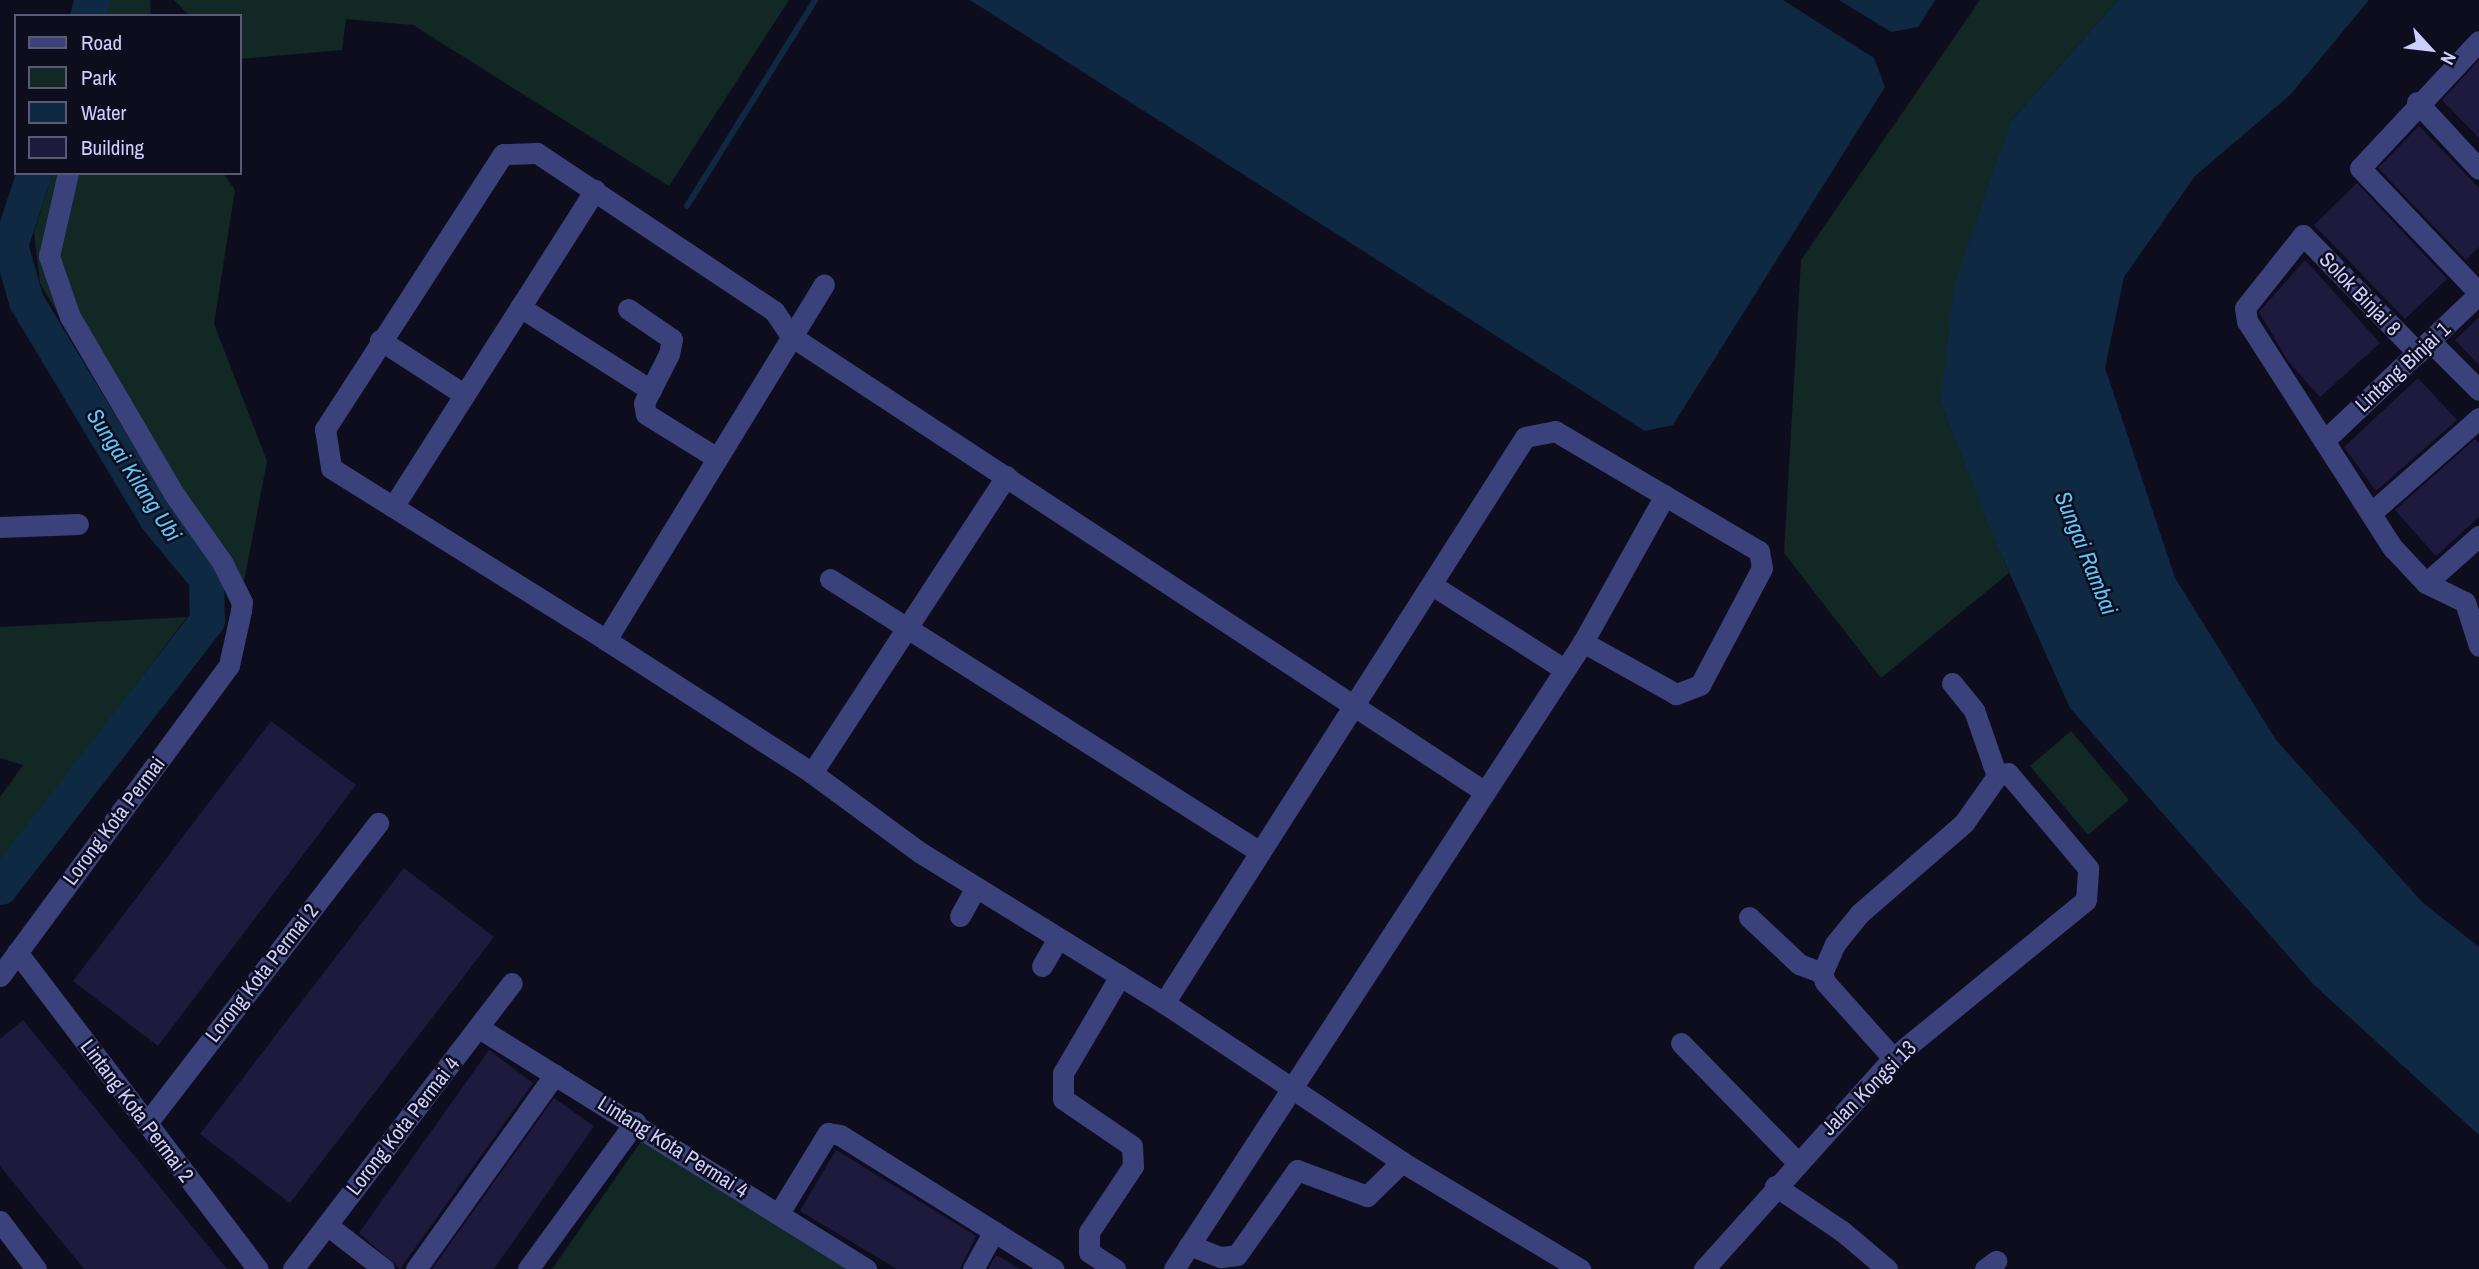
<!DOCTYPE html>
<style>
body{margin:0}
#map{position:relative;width:2479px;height:1269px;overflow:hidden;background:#0e0d1e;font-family:"Archivo Narrow",sans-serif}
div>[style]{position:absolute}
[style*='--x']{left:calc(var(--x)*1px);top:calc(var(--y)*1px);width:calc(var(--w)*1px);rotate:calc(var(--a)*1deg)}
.green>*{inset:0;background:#112824}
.water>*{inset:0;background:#0e2941}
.stream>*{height:6px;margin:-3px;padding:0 3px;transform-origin:3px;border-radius:3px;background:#0e2941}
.river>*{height:35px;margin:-17.5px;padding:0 17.5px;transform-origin:17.5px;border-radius:17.5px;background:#0e2941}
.building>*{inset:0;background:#1d1a3e}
.minor>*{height:21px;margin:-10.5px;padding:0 10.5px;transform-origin:10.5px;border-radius:10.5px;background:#3a417b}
span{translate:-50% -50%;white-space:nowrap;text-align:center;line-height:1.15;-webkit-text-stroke:5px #0e0d1e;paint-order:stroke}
.street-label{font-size:21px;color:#cdcefd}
.water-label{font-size:23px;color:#60c6f8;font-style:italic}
.legend{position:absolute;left:14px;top:14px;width:228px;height:161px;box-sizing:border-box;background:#0e0d1e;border:2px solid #5a5a77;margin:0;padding:9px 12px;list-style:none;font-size:21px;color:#cdcefd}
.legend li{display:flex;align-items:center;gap:14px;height:35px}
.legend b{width:35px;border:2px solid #5a5a77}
.north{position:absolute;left:2395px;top:14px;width:70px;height:70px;-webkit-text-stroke:5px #0e0d1e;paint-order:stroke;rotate:117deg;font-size:19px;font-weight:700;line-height:28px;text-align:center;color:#cdcefd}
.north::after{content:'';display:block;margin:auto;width:24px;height:32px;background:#cdcefd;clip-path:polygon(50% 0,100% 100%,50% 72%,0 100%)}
</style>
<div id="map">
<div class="green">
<div style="clip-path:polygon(107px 0,150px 0,151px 16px,102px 16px)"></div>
<div style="clip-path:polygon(174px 0,789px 0,669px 186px,413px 25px,346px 19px,342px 50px,240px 59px,240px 16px,190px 16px)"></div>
<div style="clip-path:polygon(1980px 0,2118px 0,2011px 121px,1940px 401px,2009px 573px,1881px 678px,1784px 553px,1801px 260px)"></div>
<div style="clip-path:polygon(53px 173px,223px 173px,235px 190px,214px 324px,267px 461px,237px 619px,210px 558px,181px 524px,40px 283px,34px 232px)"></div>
<div style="clip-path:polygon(187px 617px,0 865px,0 797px,23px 765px,0 758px,0 627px)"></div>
<div style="clip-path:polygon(2071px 731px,2129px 800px,2088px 835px,2030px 766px)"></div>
<div style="clip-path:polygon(642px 1140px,847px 1269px,552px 1269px)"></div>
</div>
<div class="water">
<div style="clip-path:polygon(970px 0,1783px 0,1874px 58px,1885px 87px,1673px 425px,1645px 431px)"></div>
<div style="clip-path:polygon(1839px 0,1935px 0,1918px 27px,1891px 32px)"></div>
<div style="clip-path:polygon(2118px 0,2369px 0,2290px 95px,2195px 176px,2124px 277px,2105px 368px,2175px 578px,2276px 740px,2422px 902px,2479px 947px,2479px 1135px,2313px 984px,2070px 708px,1993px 536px,1940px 401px,1955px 282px,2011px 121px)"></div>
</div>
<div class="stream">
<div style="--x:687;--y:206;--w:243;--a:-58.1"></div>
</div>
<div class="river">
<div style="--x:87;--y:16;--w:17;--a:-73"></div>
<div style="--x:0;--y:887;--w:338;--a:-52.2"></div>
<div style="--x:207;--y:620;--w:42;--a:-91.4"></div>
<div style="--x:206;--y:578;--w:77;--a:-129.7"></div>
<div style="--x:157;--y:519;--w:254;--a:-121"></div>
<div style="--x:26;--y:301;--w:58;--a:-105.9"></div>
<div style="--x:10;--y:245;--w:76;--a:-71.6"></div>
</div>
<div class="building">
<div style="clip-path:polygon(2479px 60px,2479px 138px,2442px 100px)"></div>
<div style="clip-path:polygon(2419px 126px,2479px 188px,2479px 247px,2466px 260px,2378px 168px)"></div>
<div style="clip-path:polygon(2357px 183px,2447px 279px,2405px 319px,2314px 225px)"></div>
<div style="clip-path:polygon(2305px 260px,2380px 343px,2320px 397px,2288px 361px,2259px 312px)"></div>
<div style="clip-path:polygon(2479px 317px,2479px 365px,2455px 340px)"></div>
<div style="clip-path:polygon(2418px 378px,2457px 420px,2376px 491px,2344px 447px)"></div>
<div style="clip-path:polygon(2475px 439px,2479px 443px,2479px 517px,2436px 556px,2395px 510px)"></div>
<div style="clip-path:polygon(271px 721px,356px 785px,158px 1046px,73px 981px)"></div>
<div style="clip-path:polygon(404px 868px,494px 937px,290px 1203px,200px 1134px)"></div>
<div style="clip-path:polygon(23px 1020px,227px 1269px,84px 1269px,0 1166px,0 1039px)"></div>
<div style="clip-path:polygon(489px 1050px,533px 1083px,400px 1269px,359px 1233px)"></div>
<div style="clip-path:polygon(554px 1098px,594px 1126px,494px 1269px,432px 1269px)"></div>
<div style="clip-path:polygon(836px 1150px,976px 1236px,960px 1269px,897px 1269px,800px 1211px)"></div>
<div style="clip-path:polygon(996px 1255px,1020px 1269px,988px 1269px)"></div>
</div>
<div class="minor">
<div style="--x:2479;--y:41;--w:174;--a:133.1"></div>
<div style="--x:2360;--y:168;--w:173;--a:46.4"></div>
<div style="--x:2417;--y:102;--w:91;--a:47.2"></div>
<div style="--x:520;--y:307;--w:155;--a:32.4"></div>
<div style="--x:628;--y:309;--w:53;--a:34.3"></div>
<div style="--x:672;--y:339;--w:15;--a:101"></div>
<div style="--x:669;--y:354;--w:55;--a:117"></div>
<div style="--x:644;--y:403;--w:11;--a:80"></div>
<div style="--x:646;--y:414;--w:84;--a:31.8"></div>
<div style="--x:380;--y:340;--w:101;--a:32.9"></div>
<div style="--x:2430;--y:341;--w:69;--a:45"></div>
<div style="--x:2418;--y:353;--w:165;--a:-134.3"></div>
<div style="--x:2303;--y:235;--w:93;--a:128.5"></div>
<div style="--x:2245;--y:308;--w:13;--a:81"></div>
<div style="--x:2247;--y:321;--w:270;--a:57.3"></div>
<div style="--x:2393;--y:548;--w:48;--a:46.7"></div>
<div style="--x:2426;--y:583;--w:43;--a:26"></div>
<div style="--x:2465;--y:602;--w:46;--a:72.3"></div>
<div style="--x:2326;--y:439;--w:211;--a:-43.5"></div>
<div style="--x:393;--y:507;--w:376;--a:-57.5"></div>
<div style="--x:2371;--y:513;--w:144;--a:-41.3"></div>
<div style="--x:0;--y:527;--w:78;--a:-2.2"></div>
<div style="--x:830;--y:579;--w:509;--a:32.41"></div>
<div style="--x:2426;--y:583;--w:71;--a:-41.6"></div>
<div style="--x:1432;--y:585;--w:156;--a:32.5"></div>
<div style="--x:606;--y:640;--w:417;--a:-58.5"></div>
<div style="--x:1952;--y:683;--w:35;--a:51"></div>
<div style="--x:1974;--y:710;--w:70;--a:70.8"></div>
<div style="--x:812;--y:773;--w:355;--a:-56.8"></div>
<div style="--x:1485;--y:792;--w:830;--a:-146.69"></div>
<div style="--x:791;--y:336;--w:30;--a:-124"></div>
<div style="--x:774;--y:311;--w:285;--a:-146.3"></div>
<div style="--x:537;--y:153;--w:34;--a:178"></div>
<div style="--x:503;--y:154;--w:328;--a:122.9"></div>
<div style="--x:325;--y:429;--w:39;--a:81"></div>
<div style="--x:331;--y:468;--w:324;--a:32"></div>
<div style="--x:606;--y:640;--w:245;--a:32.8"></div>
<div style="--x:812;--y:773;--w:135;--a:36.3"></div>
<div style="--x:921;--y:853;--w:286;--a:31.7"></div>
<div style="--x:1164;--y:1003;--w:286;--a:33.7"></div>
<div style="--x:1402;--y:1162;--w:208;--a:31"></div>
<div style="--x:960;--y:916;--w:33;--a:-61"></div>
<div style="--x:1749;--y:917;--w:69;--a:43.2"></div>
<div style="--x:1799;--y:964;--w:25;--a:21"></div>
<div style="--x:17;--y:952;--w:398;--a:52.8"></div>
<div style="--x:1042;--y:966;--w:32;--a:-60"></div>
<div style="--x:0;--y:976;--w:386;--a:-53.6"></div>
<div style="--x:229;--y:665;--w:55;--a:-77.5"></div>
<div style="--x:241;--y:611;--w:9;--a:-84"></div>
<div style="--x:242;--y:602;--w:45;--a:-116.6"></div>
<div style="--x:222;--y:562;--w:83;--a:-125.2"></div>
<div style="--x:174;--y:494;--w:205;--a:-120.4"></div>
<div style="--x:70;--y:317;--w:65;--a:-109"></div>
<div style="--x:49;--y:256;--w:85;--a:-77.1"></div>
<div style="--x:1164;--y:1003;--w:671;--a:-57.47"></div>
<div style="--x:1525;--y:437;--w:31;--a:-11"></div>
<div style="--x:1555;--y:431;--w:237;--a:30.5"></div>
<div style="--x:1759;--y:551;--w:17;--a:80"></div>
<div style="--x:1762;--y:568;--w:132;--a:117.9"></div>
<div style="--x:1700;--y:685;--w:26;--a:159"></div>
<div style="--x:1676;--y:694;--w:107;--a:-150.8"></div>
<div style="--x:479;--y:1028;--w:456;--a:31.9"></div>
<div style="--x:1681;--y:1043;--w:166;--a:45.7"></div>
<div style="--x:147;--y:1123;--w:379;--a:-52.4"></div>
<div style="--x:1775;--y:1186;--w:81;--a:33.9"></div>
<div style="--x:1842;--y:1231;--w:59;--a:40.2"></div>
<div style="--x:779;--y:1213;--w:94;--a:-58.5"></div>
<div style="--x:828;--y:1133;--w:12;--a:9"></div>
<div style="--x:840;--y:1135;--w:252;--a:32.1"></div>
<div style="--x:0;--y:1221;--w:60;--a:53.1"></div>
<div style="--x:327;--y:1225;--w:72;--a:37.7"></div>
<div style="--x:1189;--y:1245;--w:34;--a:21"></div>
<div style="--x:1221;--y:1257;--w:16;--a:-7"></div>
<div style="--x:1237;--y:1255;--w:104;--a:-54.8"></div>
<div style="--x:1297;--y:1170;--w:75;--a:20.4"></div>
<div style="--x:1367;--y:1196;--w:49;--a:-44.2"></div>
<div style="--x:293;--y:1269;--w:360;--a:-52.6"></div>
<div style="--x:416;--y:1269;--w:239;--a:-54.5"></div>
<div style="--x:528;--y:1269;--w:182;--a:-53.9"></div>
<div style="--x:973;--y:1269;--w:43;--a:-61.1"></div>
<div style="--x:1115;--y:1269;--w:31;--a:-147"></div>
<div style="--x:1089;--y:1252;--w:20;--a:-90"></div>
<div style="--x:1089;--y:1232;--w:79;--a:-56.3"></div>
<div style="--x:1133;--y:1166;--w:20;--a:-93"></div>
<div style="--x:1132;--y:1146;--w:83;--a:-145.7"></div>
<div style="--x:1063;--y:1099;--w:26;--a:-90"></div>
<div style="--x:1063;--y:1073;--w:113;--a:-59.6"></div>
<div style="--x:1174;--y:1269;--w:749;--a:-56.88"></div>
<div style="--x:1583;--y:642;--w:168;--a:-60.8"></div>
<div style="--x:1704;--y:1269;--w:283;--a:-48.1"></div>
<div style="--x:1893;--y:1058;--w:249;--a:-39.3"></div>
<div style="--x:2086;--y:900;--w:32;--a:-86"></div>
<div style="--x:2088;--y:868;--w:124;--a:-130.1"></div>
<div style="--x:2008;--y:773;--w:11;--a:165"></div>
<div style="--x:1997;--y:776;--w:57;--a:125.1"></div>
<div style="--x:1964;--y:823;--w:138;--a:139.1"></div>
<div style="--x:1860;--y:913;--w:40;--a:129"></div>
<div style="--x:1835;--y:944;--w:32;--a:114"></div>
<div style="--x:1822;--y:973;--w:9;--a:72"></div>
<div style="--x:1825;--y:982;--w:102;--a:48.2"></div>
<div style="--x:1985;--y:1269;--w:14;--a:-36"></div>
</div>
<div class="street-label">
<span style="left:2360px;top:294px;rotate:46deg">Solok Binjai 8</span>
<span style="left:2403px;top:367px;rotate:-43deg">Lintang Binjai 1</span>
<span style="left:114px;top:821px;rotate:-53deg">Lorong Kota Permai</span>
<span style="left:262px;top:973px;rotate:-52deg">Lorong Kota Permai 2</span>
<span style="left:1869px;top:1088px;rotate:-45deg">Jalan Kongsi 13</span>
<span style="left:137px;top:1111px;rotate:53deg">Lintang Kota Permai 2</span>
<span style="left:403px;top:1126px;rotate:-52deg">Lorong Kota Permai 4</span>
<span style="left:673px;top:1147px;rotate:32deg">Lintang Kota Permai 4</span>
</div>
<div class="water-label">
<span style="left:134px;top:475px;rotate:57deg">Sungai Kilang Ubi</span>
<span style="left:2086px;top:553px;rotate:68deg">Sungai Rambai</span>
</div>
<ul class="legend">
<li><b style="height:9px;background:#3a417b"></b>Road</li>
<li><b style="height:19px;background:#112824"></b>Park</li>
<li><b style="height:19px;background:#0e2941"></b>Water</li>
<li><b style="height:19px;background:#1d1a3e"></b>Building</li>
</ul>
<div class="north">N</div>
</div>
